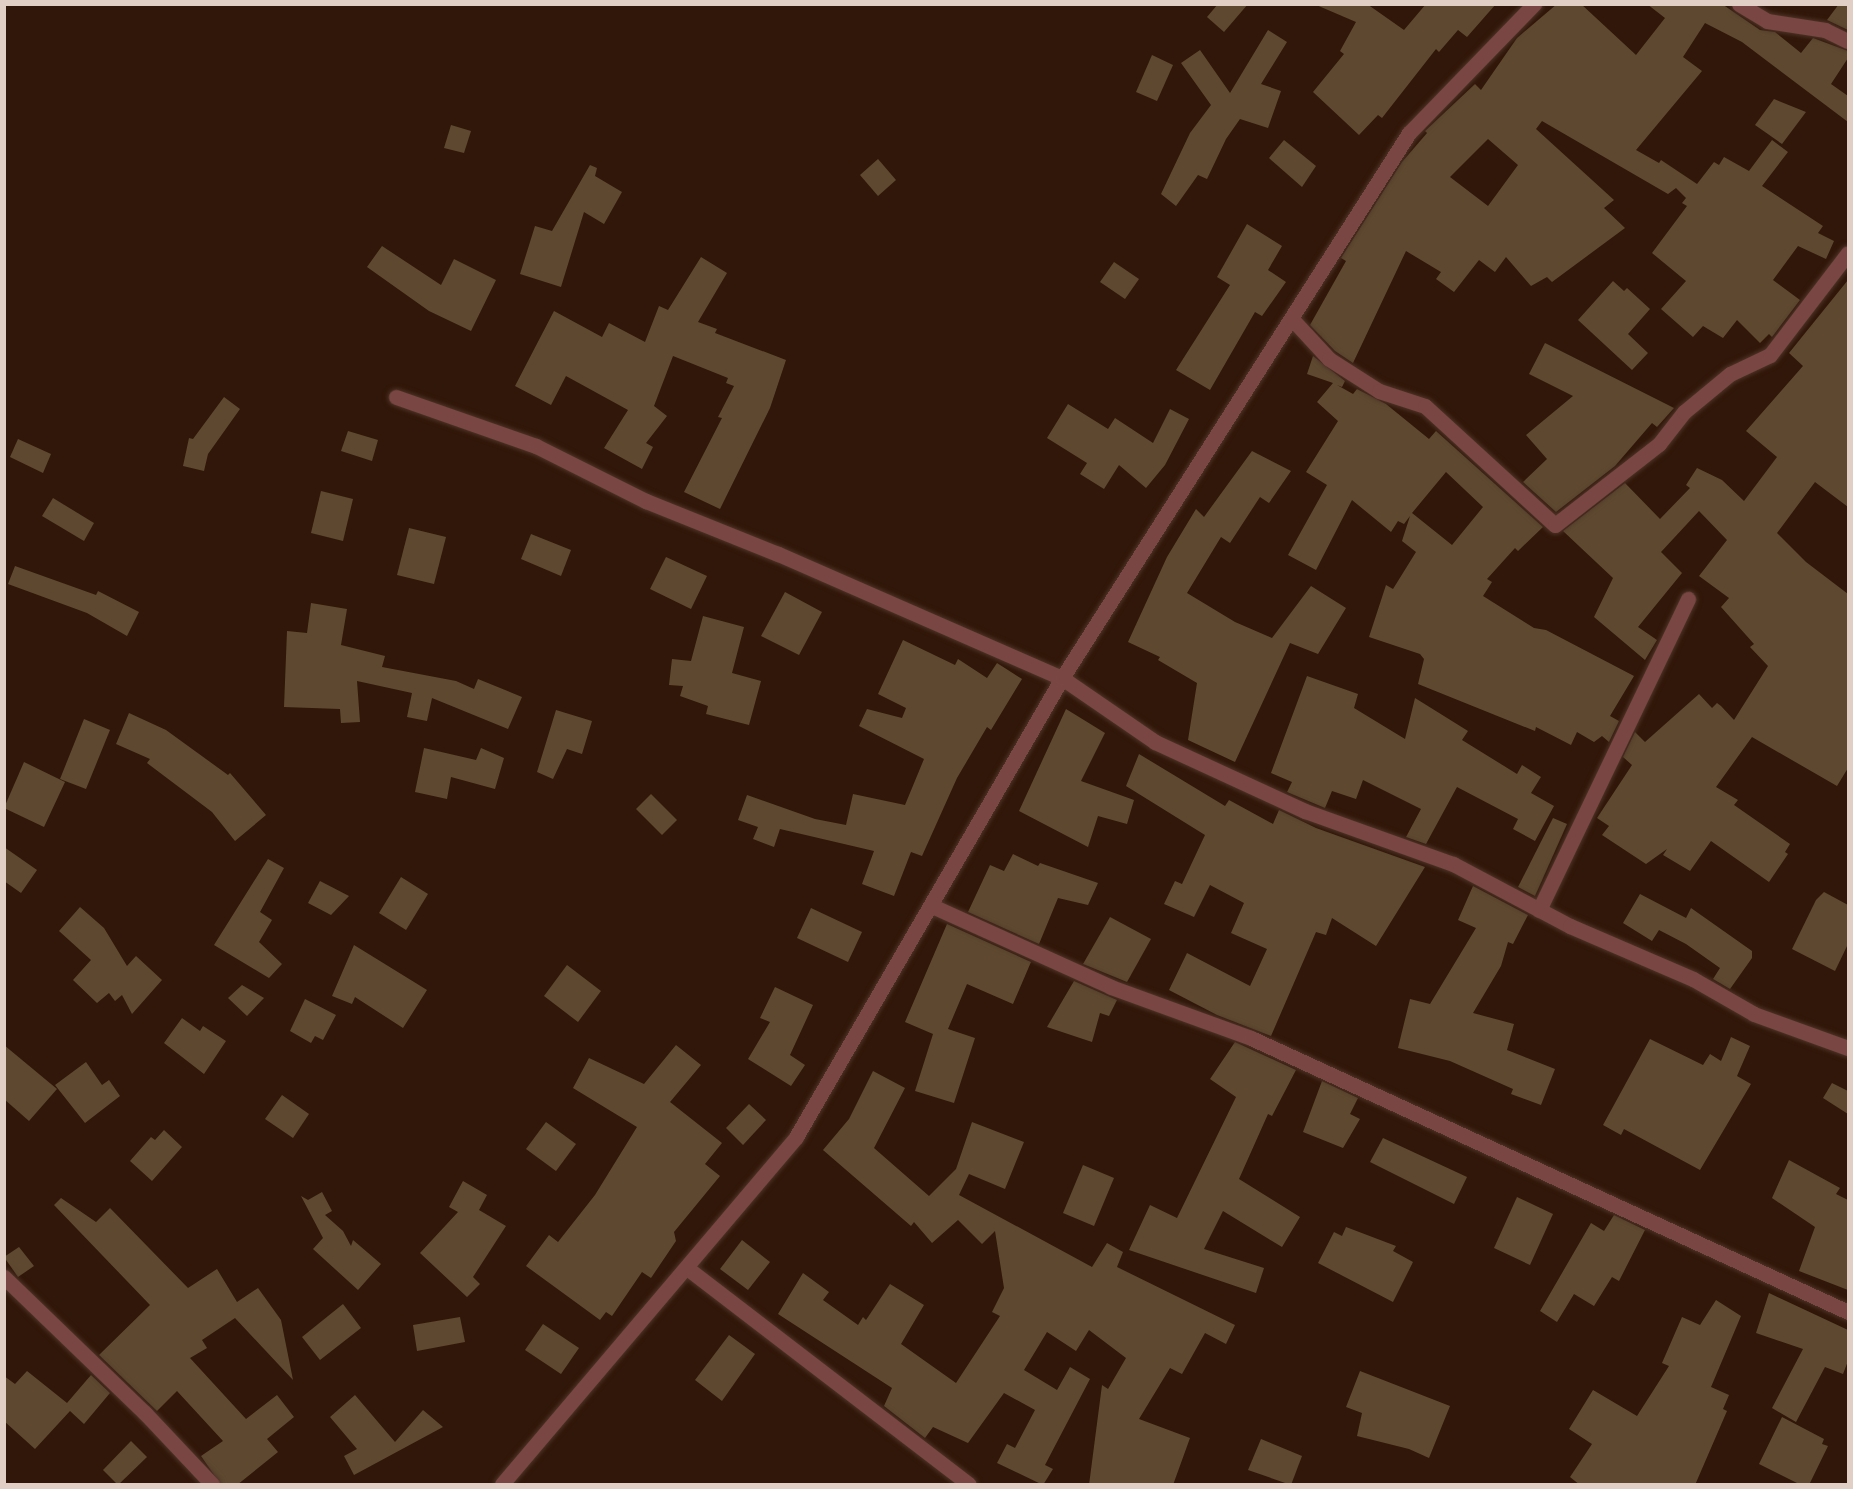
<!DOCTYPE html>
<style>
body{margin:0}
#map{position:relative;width:1853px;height:1489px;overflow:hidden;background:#311709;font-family:Ubuntu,sans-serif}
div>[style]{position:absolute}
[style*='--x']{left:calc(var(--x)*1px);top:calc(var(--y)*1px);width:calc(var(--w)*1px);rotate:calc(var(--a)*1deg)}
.building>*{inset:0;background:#5e4930}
.roads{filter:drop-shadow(0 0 2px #4d3427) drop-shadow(0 0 2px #4d3427)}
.minor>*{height:15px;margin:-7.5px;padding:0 7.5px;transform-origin:7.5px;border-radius:7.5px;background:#794643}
span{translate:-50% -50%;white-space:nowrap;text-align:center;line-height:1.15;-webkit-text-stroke:6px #260d02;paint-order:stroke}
.frame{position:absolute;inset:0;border:6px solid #e1cfc6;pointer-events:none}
</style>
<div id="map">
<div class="building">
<div style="clip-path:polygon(1218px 4px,1248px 4px,1224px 32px,1207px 17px)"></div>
<div style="clip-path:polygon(1314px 4px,1367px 4px,1404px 30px,1426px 4px,1496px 4px,1467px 37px,1458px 30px,1439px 52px,1436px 49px,1382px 118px,1378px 115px,1359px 135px,1313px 92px,1344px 54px,1340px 51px,1356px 22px)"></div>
<div style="clip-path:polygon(evenodd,1557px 4px,1581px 4px,1636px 55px,1665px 18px,1647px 4px,1722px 4px,1760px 30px,1775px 32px,1801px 53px,1813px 38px,1848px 51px,1848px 58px,1831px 84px,1848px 96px,1848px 122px,1742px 42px,1705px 23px,1683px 57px,1702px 71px,1636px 150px,1659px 163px,1661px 160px,1697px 184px,1714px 162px,1719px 165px,1724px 157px,1749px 171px,1772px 140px,1788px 152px,1762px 186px,1823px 226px,1818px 233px,1834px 241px,1826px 259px,1798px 246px,1773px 280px,1800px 300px,1772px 337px,1769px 334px,1760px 343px,1737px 320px,1723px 338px,1703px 326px,1693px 337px,1661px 309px,1686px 281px,1652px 253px,1687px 206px,1682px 203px,1686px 198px,1676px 188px,1668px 194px,1542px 121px,1536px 129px,1614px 200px,1604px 208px,1625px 228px,1552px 282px,1547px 277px,1531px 286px,1506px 257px,1495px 272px,1479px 260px,1454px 292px,1436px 279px,1441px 272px,1406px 251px,1353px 363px,1335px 351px,1310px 325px,1346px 261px,1341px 258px,1402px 162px,1427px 133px,1425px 131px,1475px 84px,1481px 90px,1517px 38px,1557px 4px,1488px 139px,1518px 165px,1488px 206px,1450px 177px,1488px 139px)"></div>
<div style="clip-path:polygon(1839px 4px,1848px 4px,1848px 30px,1827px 20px)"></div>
<div style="clip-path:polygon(1268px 30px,1287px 42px,1261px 84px,1281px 91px,1268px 128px,1240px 119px,1226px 139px,1207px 179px,1198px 175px,1176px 206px,1161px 194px,1190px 133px,1211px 105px,1181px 63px,1200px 50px,1230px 93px)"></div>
<div style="clip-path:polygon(1152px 55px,1173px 65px,1157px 101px,1136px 92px)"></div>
<div style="clip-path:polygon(1774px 99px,1806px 112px,1782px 144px,1755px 125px)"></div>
<div style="clip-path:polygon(451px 125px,471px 131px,464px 153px,444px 148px)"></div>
<div style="clip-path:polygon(1284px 140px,1316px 166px,1302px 187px,1269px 158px)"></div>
<div style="clip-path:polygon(878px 159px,896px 180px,878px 196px,860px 175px)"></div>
<div style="clip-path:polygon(590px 165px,597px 168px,595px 176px,622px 192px,604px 224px,584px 212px,561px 287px,520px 274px,535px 226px,552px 231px)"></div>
<div style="clip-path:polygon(1247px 224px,1282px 246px,1268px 270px,1286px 282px,1262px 316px,1255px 312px,1210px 390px,1176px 370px,1230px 285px,1217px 277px)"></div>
<div style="clip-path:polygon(382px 246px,441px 285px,454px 259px,496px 280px,471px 331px,429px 311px,367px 267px)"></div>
<div style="clip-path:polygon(701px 257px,727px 273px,698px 322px,717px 329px,715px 333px,786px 360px,770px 408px,720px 509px,684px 492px,722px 418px,718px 417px,734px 386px,726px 383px,728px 378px,673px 356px,654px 406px,667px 416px,646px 443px,653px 447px,642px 469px,604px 448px,628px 410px,566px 376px,551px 405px,515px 386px,554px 311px,602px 337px,609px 323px,645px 342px,659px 306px,668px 310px)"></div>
<div style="clip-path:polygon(1114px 262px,1139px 279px,1125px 299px,1100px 282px)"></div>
<div style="clip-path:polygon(1848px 280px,1848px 507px,1815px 482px,1777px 533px,1806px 562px,1848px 594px,1848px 768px,1837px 786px,1752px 737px,1716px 787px,1738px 800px,1734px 805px,1790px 844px,1785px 852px,1788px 854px,1769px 882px,1711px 841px,1690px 871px,1663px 855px,1667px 849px,1646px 864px,1602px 835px,1609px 826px,1597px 818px,1632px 765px,1623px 757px,1635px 732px,1645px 742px,1699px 694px,1712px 708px,1717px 703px,1721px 706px,1734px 720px,1768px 666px,1750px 647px,1754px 644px,1721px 607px,1729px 598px,1699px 576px,1727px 540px,1699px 511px,1661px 552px,1682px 573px,1638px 627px,1657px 640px,1645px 660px,1594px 617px,1613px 578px,1563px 531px,1625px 483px,1660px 519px,1690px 488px,1686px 485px,1697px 468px,1722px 480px,1744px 501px,1777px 457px,1746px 431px,1803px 366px,1789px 353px)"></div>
<div style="clip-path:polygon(1613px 281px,1624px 291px,1627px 288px,1650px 309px,1628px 334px,1648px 353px,1632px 370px,1578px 320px)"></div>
<div style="clip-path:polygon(1545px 343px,1674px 408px,1657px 427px,1652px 423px,1615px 466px,1556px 512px,1523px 482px,1547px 459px,1526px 435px,1573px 396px,1529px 374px)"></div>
<div style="clip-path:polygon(evenodd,1313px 356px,1345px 381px,1342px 387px,1337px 385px,1353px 394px,1357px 389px,1386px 404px,1429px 439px,1436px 431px,1543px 527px,1518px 551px,1515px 548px,1487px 579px,1492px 582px,1483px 596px,1534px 628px,1546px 630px,1634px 676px,1610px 716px,1619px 721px,1609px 742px,1602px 736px,1594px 742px,1577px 732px,1571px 745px,1536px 727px,1535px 731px,1418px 684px,1424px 659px,1420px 654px,1369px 637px,1386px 585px,1393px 589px,1416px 552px,1402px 541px,1410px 516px,1404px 524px,1398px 521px,1391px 532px,1352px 500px,1316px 570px,1288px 555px,1327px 485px,1306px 472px,1338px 421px,1317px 402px,1333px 383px,1307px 374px,1313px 356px,1446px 472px,1483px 507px,1452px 545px,1412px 513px,1446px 472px)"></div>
<div style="clip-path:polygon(224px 397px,240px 409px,208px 454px,204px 471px,183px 466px,189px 438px,193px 439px)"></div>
<div style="clip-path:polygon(1068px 404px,1108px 429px,1115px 418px,1153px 443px,1170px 409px,1189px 419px,1165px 465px,1146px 488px,1119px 465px,1104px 489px,1080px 474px,1087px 463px,1047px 438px)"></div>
<div style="clip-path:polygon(348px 431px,378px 440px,372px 461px,341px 451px)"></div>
<div style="clip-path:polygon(18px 439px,51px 454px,43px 473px,10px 457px)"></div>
<div style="clip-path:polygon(1252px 451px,1291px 471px,1269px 503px,1260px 497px,1230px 543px,1221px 537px,1187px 593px,1235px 622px,1272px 638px,1311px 586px,1346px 608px,1318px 654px,1290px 643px,1235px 762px,1188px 740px,1197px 683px,1158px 660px,1160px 657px,1128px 642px,1167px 557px,1196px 509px,1204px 517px)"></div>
<div style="clip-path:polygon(321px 491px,353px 499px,343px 541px,311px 533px)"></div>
<div style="clip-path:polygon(53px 498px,94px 523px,84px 541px,42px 516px)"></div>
<div style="clip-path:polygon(409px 528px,446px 537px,434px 584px,397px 575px)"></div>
<div style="clip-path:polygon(531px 534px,571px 550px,561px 576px,521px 559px)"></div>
<div style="clip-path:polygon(666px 557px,707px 576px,691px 609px,650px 589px)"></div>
<div style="clip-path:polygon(15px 566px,96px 595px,98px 591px,139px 612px,127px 636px,87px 613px,8px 584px)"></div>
<div style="clip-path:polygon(785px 592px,822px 612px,799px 655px,761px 636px)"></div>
<div style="clip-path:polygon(311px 603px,347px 609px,341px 645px,385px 656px,382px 667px,456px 681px,474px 689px,478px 679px,522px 697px,508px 729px,432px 698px,427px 721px,407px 717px,412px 693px,357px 681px,360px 722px,341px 723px,340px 709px,284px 707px,287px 631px,307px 633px)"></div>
<div style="clip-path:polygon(703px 616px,744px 627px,732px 673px,761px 681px,749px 725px,706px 714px,708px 706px,680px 696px,683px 686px,669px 685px,672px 659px,691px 661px)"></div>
<div style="clip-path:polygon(903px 640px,955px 665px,958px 659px,987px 678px,997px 663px,1022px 679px,991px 730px,987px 727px,957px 778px,922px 856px,911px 852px,894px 896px,862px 884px,874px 851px,780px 829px,774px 847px,753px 839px,758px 827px,738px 820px,747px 795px,815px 819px,846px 825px,853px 794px,905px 805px,924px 759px,859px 726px,867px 709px,902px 718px,906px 708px,878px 694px)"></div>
<div style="clip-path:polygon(1307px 676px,1358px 694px,1354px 708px,1405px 739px,1415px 698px,1468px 731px,1462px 740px,1517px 774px,1522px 765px,1541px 777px,1531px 793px,1554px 806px,1535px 841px,1513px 829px,1518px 819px,1457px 787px,1426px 844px,1406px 837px,1421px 809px,1363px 780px,1356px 799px,1332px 791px,1325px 808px,1287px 792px,1292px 782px,1271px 773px)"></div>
<div style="clip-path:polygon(1066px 709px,1105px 733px,1081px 781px,1134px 800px,1127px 824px,1098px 816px,1088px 847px,1019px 811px)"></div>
<div style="clip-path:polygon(556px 710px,592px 721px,582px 754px,567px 749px,553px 779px,537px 772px)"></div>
<div style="clip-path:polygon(129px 713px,166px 730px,228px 775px,230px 773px,266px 815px,235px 841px,212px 812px,147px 763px,150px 759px,116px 744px)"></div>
<div style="clip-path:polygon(84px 719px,110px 730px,86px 789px,60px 779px)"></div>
<div style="clip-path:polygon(424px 748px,476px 760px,481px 748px,504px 758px,495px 789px,451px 777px,447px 799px,415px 792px)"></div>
<div style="clip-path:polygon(1139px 754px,1225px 806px,1229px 800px,1273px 824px,1279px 810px,1316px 828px,1425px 867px,1376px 946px,1332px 918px,1326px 935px,1316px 932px,1271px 1036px,1217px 1015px,1169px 990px,1187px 953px,1250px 986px,1267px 949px,1231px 933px,1244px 903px,1210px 885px,1194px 917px,1164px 904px,1175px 881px,1182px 884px,1205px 835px,1126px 786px)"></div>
<div style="clip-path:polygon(24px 762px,65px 782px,44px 827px,4px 808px)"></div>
<div style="clip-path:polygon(651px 794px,677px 820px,662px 835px,636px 809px)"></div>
<div style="clip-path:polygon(1553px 818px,1567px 824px,1535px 896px,1518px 887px)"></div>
<div style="clip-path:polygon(4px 847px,37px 870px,21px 893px,4px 881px)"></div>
<div style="clip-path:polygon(1013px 854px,1038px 866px,1040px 863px,1098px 883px,1088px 905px,1058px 898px,1039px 944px,968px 912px,990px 865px,1004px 871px)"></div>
<div style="clip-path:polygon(268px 859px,284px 868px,260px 912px,272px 920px,259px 942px,282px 964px,269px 978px,214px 945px)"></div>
<div style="clip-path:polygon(401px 877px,428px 894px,406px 930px,379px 913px)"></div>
<div style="clip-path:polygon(320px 881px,349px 896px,331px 915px,308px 903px)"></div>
<div style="clip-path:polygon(1473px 886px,1528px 915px,1513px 944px,1508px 942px,1501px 966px,1473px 1013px,1514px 1024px,1507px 1050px,1555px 1069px,1541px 1105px,1511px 1094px,1513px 1089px,1450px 1061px,1398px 1048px,1410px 999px,1430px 1004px,1476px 928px,1458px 920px)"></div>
<div style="clip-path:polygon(1824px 892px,1848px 905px,1848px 944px,1835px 971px,1792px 949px,1816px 900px)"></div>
<div style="clip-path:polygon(1640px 894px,1686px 918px,1691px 908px,1752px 951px,1752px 958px,1730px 989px,1713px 979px,1720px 968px,1686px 944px,1659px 930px,1652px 941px,1623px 923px)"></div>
<div style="clip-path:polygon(80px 907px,104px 928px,127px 966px,136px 956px,162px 980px,132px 1014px,122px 995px,115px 1001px,109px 993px,97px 1003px,73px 980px,91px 960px,59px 931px)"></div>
<div style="clip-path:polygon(811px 908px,862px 932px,848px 962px,797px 938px)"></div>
<div style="clip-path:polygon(1110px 917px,1151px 939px,1127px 982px,1083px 964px)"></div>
<div style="clip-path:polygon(947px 924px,1031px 962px,1013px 1004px,967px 984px,948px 1029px,975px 1038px,954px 1103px,915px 1091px,933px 1034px,905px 1022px)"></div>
<div style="clip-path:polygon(354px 945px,427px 990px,403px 1028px,355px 997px,352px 1004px,332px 996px)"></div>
<div style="clip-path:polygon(567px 965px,601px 991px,578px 1022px,544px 996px)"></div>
<div style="clip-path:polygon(1074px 981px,1117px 1000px,1109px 1016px,1100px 1013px,1092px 1042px,1047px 1027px)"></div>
<div style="clip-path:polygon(242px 985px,264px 998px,247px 1016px,228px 998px)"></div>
<div style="clip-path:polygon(775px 987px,813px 1005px,790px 1055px,805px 1065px,791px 1086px,748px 1059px,770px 1022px,760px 1018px)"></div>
<div style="clip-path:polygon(305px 999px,336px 1015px,323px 1040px,315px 1036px,311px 1043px,290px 1031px)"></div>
<div style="clip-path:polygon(182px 1018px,200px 1031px,203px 1026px,226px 1041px,204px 1074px,164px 1043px)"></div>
<div style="clip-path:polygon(1731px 1037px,1750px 1046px,1737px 1076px,1751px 1084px,1700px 1170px,1624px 1129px,1621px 1135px,1603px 1125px,1650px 1039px,1703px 1065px,1710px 1054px,1721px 1061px)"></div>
<div style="clip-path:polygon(1235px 1042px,1296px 1070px,1272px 1116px,1268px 1114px,1239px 1179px,1300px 1217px,1282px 1247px,1223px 1211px,1204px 1249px,1264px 1268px,1256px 1293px,1129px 1250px,1150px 1205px,1177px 1218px,1236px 1097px,1210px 1079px)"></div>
<div style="clip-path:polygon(4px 1045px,57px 1089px,29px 1121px,4px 1099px)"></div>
<div style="clip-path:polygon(676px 1045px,701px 1065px,670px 1102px,722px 1143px,705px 1164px,720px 1176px,674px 1232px,676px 1241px,651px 1278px,642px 1272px,612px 1316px,606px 1312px,600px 1320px,526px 1266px,549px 1235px,558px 1242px,595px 1195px,637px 1127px,573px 1088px,589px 1058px,644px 1084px)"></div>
<div style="clip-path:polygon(86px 1062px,102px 1085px,109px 1080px,120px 1096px,85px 1123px,55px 1085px)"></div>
<div style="clip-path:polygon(873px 1071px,905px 1088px,874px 1148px,929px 1196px,956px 1169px,972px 1122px,1024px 1142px,1005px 1189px,969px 1174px,959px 1195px,1092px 1267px,1107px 1243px,1123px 1252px,1117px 1267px,1235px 1325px,1226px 1344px,1205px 1333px,1182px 1374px,1170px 1368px,1139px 1419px,1190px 1438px,1173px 1485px,1089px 1485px,1102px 1385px,1108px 1389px,1126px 1358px,1089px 1330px,1076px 1351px,1047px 1332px,1024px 1370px,1057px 1390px,1070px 1367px,1090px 1379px,1045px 1465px,1053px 1469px,1043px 1485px,997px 1463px,1007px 1444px,1015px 1448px,1035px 1410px,1004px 1393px,968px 1443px,933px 1427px,925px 1438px,884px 1406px,892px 1388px,778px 1314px,803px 1273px,829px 1292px,823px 1300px,858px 1325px,863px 1317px,866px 1320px,890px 1284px,924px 1305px,901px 1344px,956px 1383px,1000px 1316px,992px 1312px,1004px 1288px,995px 1231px,982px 1244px,958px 1220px,932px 1243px,914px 1222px,911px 1226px,823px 1150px,849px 1119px)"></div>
<div style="clip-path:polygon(1322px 1081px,1358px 1098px,1350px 1114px,1360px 1119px,1343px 1148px,1303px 1132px)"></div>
<div style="clip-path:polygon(1832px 1083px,1848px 1091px,1848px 1114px,1823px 1098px)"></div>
<div style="clip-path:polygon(282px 1095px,309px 1114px,293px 1138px,265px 1119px)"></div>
<div style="clip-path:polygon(749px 1104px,766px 1120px,743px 1145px,726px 1128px)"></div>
<div style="clip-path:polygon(546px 1122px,576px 1144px,556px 1171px,526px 1149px)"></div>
<div style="clip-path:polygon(164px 1130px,182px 1147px,152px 1181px,130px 1161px,151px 1137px,155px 1140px)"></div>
<div style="clip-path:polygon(1383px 1138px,1467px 1177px,1454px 1204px,1370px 1162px)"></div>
<div style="clip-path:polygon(1789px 1160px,1840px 1188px,1836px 1194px,1848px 1200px,1848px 1290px,1799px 1271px,1815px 1227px,1772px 1198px)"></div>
<div style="clip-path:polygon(1083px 1165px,1114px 1178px,1094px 1226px,1063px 1213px)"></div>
<div style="clip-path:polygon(463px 1181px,487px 1195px,479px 1210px,506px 1226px,473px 1277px,480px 1284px,467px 1297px,420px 1253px,458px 1212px,449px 1207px)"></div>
<div style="clip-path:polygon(322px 1192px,332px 1211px,325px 1215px,343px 1231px,351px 1246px,353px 1240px,381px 1264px,358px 1290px,313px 1249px,323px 1238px,301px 1196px,308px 1200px)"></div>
<div style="clip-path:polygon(1517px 1197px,1553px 1214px,1530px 1265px,1494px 1248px)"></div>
<div style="clip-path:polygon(61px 1198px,96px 1222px,110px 1208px,188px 1288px,217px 1269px,237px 1302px,258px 1288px,281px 1320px,293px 1380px,235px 1318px,202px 1340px,207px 1348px,190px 1358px,246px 1419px,277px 1395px,294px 1417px,267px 1439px,278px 1452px,237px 1485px,221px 1485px,201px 1456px,223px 1441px,177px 1391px,157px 1411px,99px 1355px,150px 1305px,54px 1205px)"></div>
<div style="clip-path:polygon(1614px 1215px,1645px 1230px,1619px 1281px,1612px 1277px,1594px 1306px,1574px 1294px,1557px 1322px,1540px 1311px,1591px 1223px,1604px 1231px)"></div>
<div style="clip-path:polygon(1346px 1227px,1396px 1246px,1393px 1251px,1413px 1262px,1393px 1302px,1318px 1263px,1334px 1232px,1342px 1236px)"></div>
<div style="clip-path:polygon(742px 1240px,770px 1262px,748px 1290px,720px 1269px)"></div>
<div style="clip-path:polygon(19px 1247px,34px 1266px,18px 1277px,4px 1257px)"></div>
<div style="clip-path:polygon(1769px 1293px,1848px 1330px,1848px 1361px,1843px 1374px,1825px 1367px,1796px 1422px,1772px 1408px,1803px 1349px,1756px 1333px)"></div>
<div style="clip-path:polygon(1716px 1300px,1741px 1316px,1711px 1387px,1729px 1395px,1723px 1409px,1727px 1411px,1695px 1485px,1580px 1485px,1570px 1477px,1592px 1444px,1569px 1429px,1593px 1390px,1637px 1416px,1669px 1366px,1662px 1363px,1682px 1317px,1700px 1325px)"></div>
<div style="clip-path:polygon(343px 1304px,361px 1328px,320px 1360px,302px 1337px)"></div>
<div style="clip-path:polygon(460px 1317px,465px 1342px,417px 1351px,413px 1325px)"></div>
<div style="clip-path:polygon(543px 1324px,579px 1348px,561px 1374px,525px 1350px)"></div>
<div style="clip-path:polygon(729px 1335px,755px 1354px,722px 1401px,695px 1380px)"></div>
<div style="clip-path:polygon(27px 1371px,67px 1403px,91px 1375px,110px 1393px,84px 1424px,70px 1411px,35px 1449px,4px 1421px,4px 1376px,15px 1384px)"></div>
<div style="clip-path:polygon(1360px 1371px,1450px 1406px,1429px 1458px,1409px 1449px,1357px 1436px,1362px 1413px,1346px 1407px)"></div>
<div style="clip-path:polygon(355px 1395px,395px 1442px,423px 1410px,443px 1427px,354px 1475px,344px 1456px,357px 1449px,330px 1417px)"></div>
<div style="clip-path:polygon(1782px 1417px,1824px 1439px,1822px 1444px,1828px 1446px,1809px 1485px,1801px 1485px,1759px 1464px)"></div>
<div style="clip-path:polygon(1261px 1439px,1302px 1456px,1291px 1485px,1248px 1470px)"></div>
<div style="clip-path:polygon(131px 1441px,147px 1457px,118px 1485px,103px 1470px)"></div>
</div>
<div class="roads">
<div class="minor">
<div style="--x:1739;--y:4;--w:33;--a:31"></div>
<div style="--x:1767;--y:21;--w:59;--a:8.8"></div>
<div style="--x:1825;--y:30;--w:25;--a:26"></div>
<div style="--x:1292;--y:319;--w:54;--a:47.2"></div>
<div style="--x:1329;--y:359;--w:59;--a:32.6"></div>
<div style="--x:1379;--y:391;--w:48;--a:18.1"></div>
<div style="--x:1425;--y:406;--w:176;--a:42.5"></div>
<div style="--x:1555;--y:525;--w:132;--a:-37.9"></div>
<div style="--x:1659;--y:444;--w:41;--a:-52"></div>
<div style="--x:1684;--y:412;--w:60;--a:-39.6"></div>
<div style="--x:1730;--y:374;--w:44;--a:-25.4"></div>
<div style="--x:1770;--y:355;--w:128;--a:-52.6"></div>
<div style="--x:396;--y:397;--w:148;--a:19.3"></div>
<div style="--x:536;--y:446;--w:123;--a:26.6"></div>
<div style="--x:646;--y:501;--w:142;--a:21.9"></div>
<div style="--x:778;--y:554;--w:310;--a:23.6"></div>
<div style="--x:1062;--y:678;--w:113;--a:34.5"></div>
<div style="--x:1155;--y:742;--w:165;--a:24.7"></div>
<div style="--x:1305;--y:811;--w:157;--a:19.7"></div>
<div style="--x:1453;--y:864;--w:132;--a:27.9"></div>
<div style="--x:1570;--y:926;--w:134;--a:23.3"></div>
<div style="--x:1693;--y:979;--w:70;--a:29.8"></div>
<div style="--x:1754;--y:1014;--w:100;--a:19.9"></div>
<div style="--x:932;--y:906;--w:196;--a:24.3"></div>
<div style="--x:1111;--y:987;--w:149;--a:20"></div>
<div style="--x:1251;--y:1038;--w:657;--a:24.65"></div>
<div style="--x:1539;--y:910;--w:345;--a:-64.4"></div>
<div style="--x:687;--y:1268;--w:355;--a:37.5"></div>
<div style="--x:4;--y:1277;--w:196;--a:44"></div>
<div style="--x:145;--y:1413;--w:98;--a:46.7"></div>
<div style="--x:502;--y:1484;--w:455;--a:-49.7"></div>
<div style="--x:796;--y:1137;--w:531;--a:-59.91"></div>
<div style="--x:1062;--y:678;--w:646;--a:-57.52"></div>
<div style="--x:1409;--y:133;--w:180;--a:-45.9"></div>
</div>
</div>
<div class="frame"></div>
</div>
